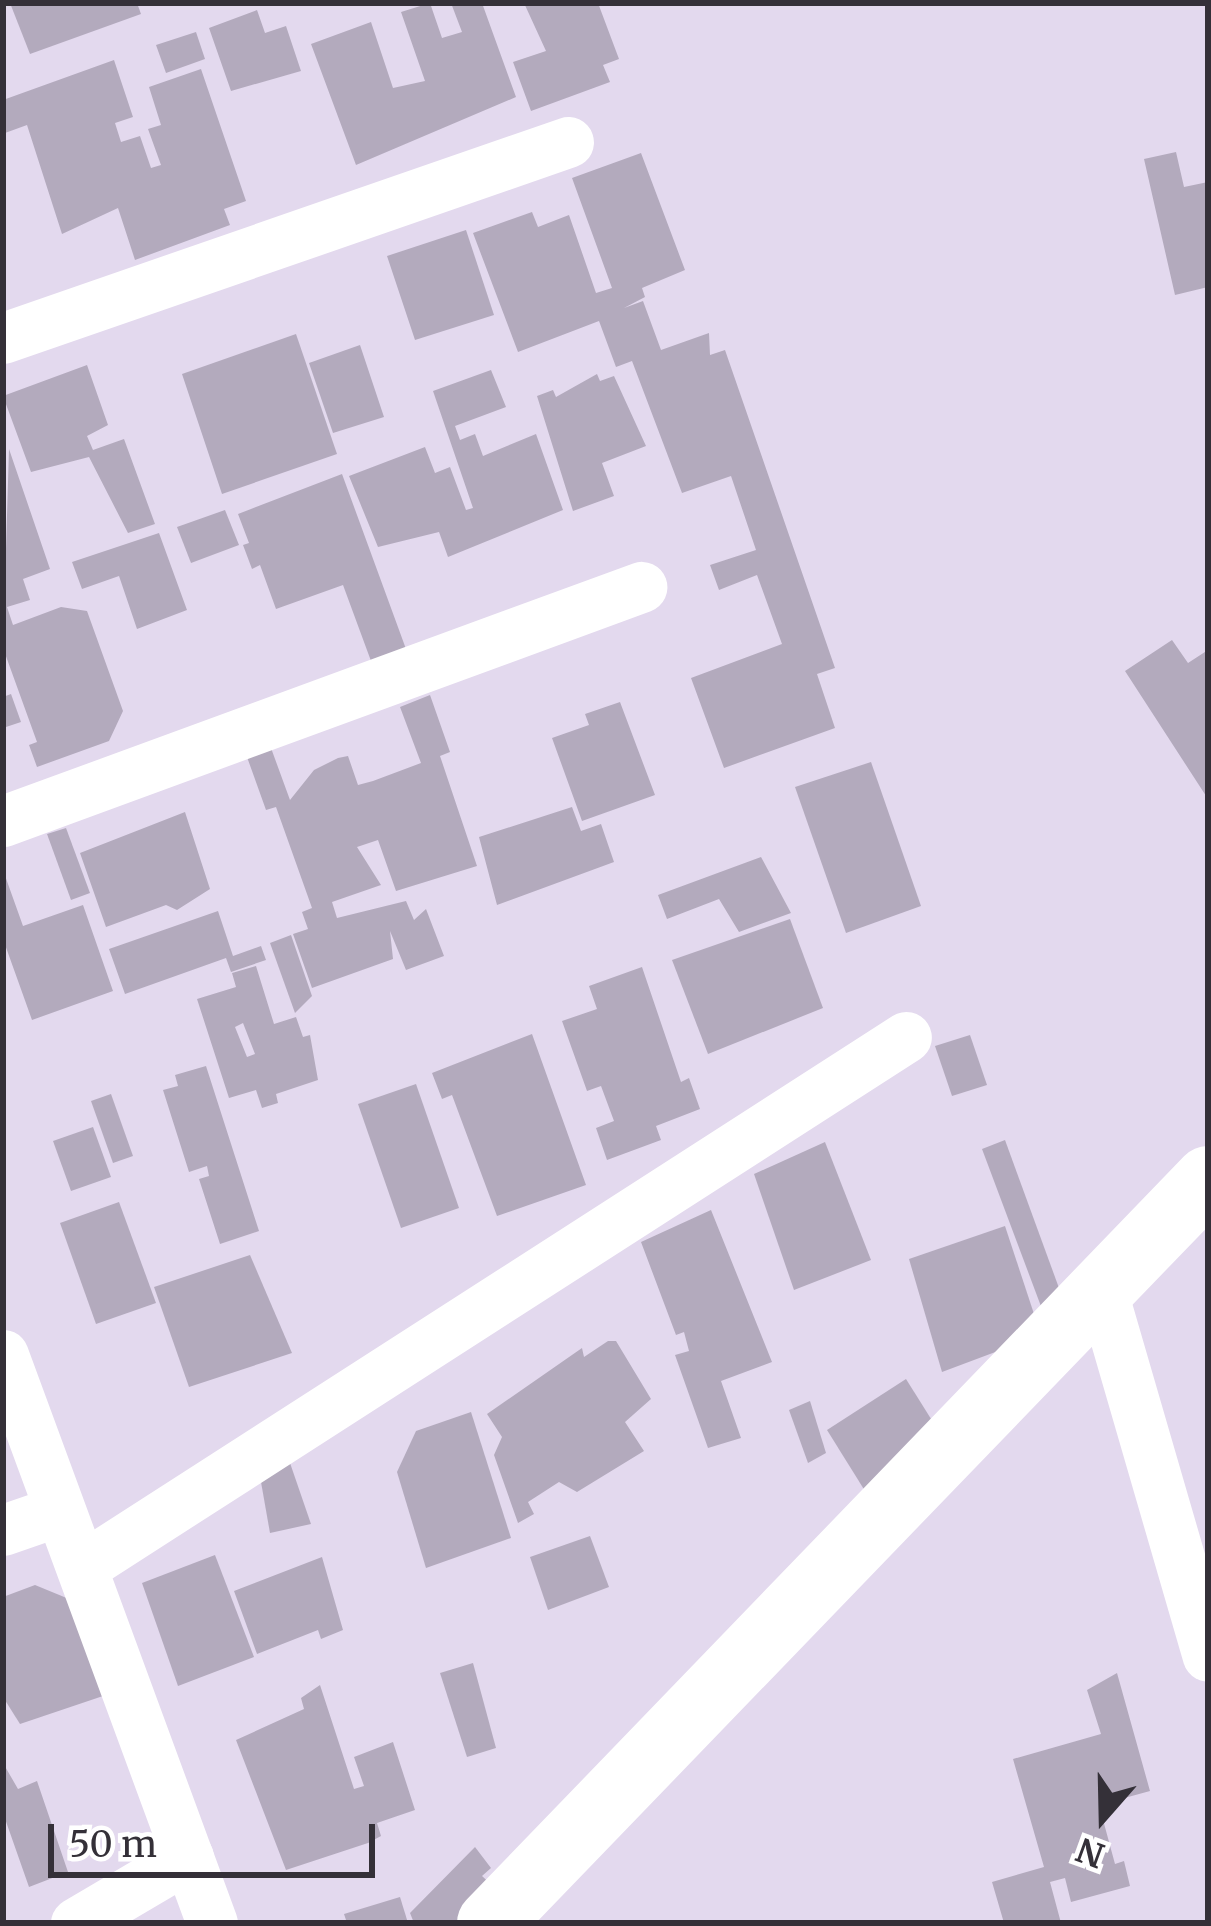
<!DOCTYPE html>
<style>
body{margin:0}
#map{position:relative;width:1211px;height:1926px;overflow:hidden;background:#e3d9ee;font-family:Merriweather,serif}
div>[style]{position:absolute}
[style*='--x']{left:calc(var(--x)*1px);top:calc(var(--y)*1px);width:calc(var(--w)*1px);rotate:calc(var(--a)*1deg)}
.building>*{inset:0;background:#b3aabd}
.street>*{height:51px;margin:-25.5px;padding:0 25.5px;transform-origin:25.5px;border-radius:25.5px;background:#fff}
.secondary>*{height:66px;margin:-33px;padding:0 33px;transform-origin:33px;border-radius:33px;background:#fff}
span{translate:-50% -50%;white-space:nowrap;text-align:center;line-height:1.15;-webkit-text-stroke:10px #fff;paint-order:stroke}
.frame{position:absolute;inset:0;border:6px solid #343038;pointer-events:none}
.north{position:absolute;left:1043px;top:1758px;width:120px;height:120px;-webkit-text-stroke:9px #fff;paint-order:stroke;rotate:200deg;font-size:33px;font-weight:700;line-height:48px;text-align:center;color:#343038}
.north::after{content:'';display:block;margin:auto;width:42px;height:54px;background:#343038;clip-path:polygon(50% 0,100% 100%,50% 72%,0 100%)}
.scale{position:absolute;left:48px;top:1824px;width:327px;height:54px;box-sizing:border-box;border:6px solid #343038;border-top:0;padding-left:15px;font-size:36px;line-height:42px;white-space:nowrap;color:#343038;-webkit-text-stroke:9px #fff;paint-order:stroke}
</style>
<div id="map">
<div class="building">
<div style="clip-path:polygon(10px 3px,137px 3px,141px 14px,30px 54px)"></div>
<div style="clip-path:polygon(430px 3px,442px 38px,462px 32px,451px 3px,482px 3px,516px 97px,356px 165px,311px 44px,371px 22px,393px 88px,425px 81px,401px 12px)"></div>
<div style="clip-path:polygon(524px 3px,598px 3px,619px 59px,603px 65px,610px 82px,531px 111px,513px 62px,546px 51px)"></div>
<div style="clip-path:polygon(257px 10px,265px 33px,286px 26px,301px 71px,231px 91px,209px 28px)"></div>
<div style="clip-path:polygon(196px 32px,205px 59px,166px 73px,156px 45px)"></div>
<div style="clip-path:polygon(114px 60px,133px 117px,115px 123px,121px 142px,140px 136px,151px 168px,161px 165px,148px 129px,161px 125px,149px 87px,201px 69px,246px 201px,224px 209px,230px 225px,135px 260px,118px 208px,62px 234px,27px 125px,5px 133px,3px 100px)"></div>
<div style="clip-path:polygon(1176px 152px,1184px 187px,1208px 182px,1208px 287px,1175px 295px,1144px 159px)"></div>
<div style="clip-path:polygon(641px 153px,685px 270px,642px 288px,645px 297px,624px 308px,643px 301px,661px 350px,709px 333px,710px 355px,725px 350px,835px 668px,817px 674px,835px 728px,724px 768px,691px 678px,782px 644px,757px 575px,719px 590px,710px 565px,756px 550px,731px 476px,682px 493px,632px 361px,616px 367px,599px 321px,518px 352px,473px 233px,532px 212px,538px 227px,569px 215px,596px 293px,612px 288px,572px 178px)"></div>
<div style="clip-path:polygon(466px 230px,494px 315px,415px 340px,387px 256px)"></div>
<div style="clip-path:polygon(296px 334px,337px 454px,222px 494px,182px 374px)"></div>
<div style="clip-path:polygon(360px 345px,384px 417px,333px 433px,309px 363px)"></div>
<div style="clip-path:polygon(87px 365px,108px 425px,87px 436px,93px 450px,124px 439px,155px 524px,128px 533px,89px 457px,31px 472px,3px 396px)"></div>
<div style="clip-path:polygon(491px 370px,506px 407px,455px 426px,460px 440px,475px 434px,483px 456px,536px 434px,563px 510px,448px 557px,439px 532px,378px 547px,349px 476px,425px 447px,435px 473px,450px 467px,466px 510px,473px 508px,433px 391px)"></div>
<div style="clip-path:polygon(597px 374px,600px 381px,614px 376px,646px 446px,602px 463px,614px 496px,573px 511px,537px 396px,553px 390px,556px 397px)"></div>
<div style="clip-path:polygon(9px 449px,50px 569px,23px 579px,30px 600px,7px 607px,13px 625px,61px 607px,87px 611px,123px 711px,109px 741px,37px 767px,29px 745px,37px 742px,3px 648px)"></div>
<div style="clip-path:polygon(342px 474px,406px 649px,371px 661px,343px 585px,276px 609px,260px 565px,252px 569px,243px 545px,249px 543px,238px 514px)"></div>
<div style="clip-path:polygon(225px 510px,239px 545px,191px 563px,177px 527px)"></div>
<div style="clip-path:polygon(159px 533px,187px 610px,137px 629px,119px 576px,82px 589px,72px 562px)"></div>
<div style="clip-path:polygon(1172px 640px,1188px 663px,1208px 650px,1208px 799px,1125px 671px)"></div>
<div style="clip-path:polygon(11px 694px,21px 722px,3px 728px,3px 697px)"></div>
<div style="clip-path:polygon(430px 695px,450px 752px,440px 756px,477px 866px,396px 891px,378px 840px,357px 847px,381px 885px,332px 902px,337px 918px,406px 901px,414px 920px,426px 909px,444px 956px,406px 970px,390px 931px,393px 959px,312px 988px,293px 934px,308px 929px,302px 912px,312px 908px,276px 807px,266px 810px,247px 757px,271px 748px,290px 800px,314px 770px,338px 758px,348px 756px,358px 785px,373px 781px,421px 763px,400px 707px)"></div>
<div style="clip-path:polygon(620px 702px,655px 795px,582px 821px,552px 738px,589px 725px,585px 714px)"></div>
<div style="clip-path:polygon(871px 762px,921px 906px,846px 933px,795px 787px)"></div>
<div style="clip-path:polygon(572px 807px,581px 831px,601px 824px,614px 862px,497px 905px,479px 837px)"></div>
<div style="clip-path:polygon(185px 812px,210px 889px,177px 910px,166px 905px,106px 927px,80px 853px)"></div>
<div style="clip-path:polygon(66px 828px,90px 893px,71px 900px,47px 834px)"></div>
<div style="clip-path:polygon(761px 857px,791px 913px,739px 932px,719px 899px,667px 919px,658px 895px)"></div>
<div style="clip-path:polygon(3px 870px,23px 926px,83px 905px,113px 991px,32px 1020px,3px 939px)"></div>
<div style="clip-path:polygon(218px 911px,233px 956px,261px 946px,266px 960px,231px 972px,226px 958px,125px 994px,109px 949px)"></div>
<div style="clip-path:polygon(790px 919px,823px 1008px,708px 1054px,672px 960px)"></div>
<div style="clip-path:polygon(291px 935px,312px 996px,295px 1013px,270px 943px)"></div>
<div style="clip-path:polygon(evenodd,256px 966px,274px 1024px,296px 1017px,303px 1037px,310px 1035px,318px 1080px,276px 1094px,278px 1103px,262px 1108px,256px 1090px,229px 1098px,197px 999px,236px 987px,232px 973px,256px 966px,243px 1023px,255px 1054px,247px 1057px,235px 1027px,243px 1023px)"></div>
<div style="clip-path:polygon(642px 967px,681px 1082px,689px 1078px,700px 1109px,656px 1126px,661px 1140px,607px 1160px,596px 1128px,614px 1121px,601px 1086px,587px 1091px,562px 1021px,597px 1009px,589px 986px)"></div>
<div style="clip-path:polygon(532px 1034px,586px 1185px,497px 1216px,452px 1095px,442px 1099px,432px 1073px)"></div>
<div style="clip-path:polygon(970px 1035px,987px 1085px,952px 1096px,935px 1046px)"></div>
<div style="clip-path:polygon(206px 1066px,259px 1231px,220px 1244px,199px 1179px,209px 1176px,207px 1166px,189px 1172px,163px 1090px,178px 1086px,175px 1075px)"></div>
<div style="clip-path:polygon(416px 1084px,459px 1208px,401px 1228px,358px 1104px)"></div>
<div style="clip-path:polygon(111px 1094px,133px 1156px,113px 1163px,91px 1101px)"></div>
<div style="clip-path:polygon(93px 1127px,111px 1177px,71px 1191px,53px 1141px)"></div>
<div style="clip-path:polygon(1005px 1140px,1063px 1299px,1045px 1317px,982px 1149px)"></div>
<div style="clip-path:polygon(825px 1142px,871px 1260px,794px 1290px,754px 1174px)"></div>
<div style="clip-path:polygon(119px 1202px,156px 1303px,96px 1324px,60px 1223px)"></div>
<div style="clip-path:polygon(711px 1210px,772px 1362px,721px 1381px,741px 1438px,708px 1448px,675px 1355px,689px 1351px,684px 1332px,676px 1335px,641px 1242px)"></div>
<div style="clip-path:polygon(1005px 1226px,1036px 1320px,1006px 1348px,942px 1372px,909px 1259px)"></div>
<div style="clip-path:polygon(250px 1255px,292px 1353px,189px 1387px,154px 1287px)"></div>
<div style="clip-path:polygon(608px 1341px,616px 1341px,651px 1399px,625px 1422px,644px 1451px,577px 1492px,559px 1482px,528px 1502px,534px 1514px,518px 1523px,494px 1455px,502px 1437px,487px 1414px,582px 1348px,584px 1357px)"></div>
<div style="clip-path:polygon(906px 1379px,938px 1430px,870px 1499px,827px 1430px)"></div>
<div style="clip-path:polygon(810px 1401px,826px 1453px,808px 1463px,789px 1410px)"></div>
<div style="clip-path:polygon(471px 1412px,511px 1538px,426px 1568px,397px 1472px,416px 1431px)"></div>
<div style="clip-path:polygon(290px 1463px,311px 1524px,270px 1533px,261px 1482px)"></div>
<div style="clip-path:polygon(590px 1536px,609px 1587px,548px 1610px,530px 1557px)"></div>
<div style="clip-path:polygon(215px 1555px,254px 1657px,178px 1686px,142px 1583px)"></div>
<div style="clip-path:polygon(322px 1557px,343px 1630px,321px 1639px,318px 1630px,257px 1654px,234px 1591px)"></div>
<div style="clip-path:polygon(35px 1585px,69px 1599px,103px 1696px,20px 1724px,3px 1697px,3px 1597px)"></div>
<div style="clip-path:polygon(473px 1663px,496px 1748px,467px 1757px,440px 1673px)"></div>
<div style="clip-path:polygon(1117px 1673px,1150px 1791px,1099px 1805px,1115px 1864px,1124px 1861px,1130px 1886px,1071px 1902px,1065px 1878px,1050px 1882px,1061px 1923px,1004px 1923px,992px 1882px,1044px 1867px,1013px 1759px,1101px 1734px,1087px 1690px)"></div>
<div style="clip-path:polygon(320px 1685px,354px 1789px,364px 1786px,354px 1757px,393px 1742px,415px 1810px,377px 1823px,381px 1836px,368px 1843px,286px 1870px,236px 1740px,304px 1709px,301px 1698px)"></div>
<div style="clip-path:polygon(3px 1763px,18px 1789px,37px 1781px,68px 1872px,29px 1887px,3px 1813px)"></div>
<div style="clip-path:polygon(475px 1847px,491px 1868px,482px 1876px,496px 1889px,463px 1923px,414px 1923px,410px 1913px)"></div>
<div style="clip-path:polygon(400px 1897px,408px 1923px,347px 1923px,344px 1914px)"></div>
</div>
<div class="street">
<div style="--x:3;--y:338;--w:598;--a:-19.13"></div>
<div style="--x:3;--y:821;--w:680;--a:-20.14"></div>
<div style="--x:1100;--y:1285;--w:386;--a:73.8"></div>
<div style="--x:3;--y:1355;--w:605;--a:69.8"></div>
<div style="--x:3;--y:1530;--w:58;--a:-19.1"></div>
<div style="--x:85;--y:1565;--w:976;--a:-32.75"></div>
<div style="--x:76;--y:1923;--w:130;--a:-30.5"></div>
</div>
<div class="secondary">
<div style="--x:490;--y:1923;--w:1034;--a:-46.02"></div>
</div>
<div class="frame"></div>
<div class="north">N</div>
<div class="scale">50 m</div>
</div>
